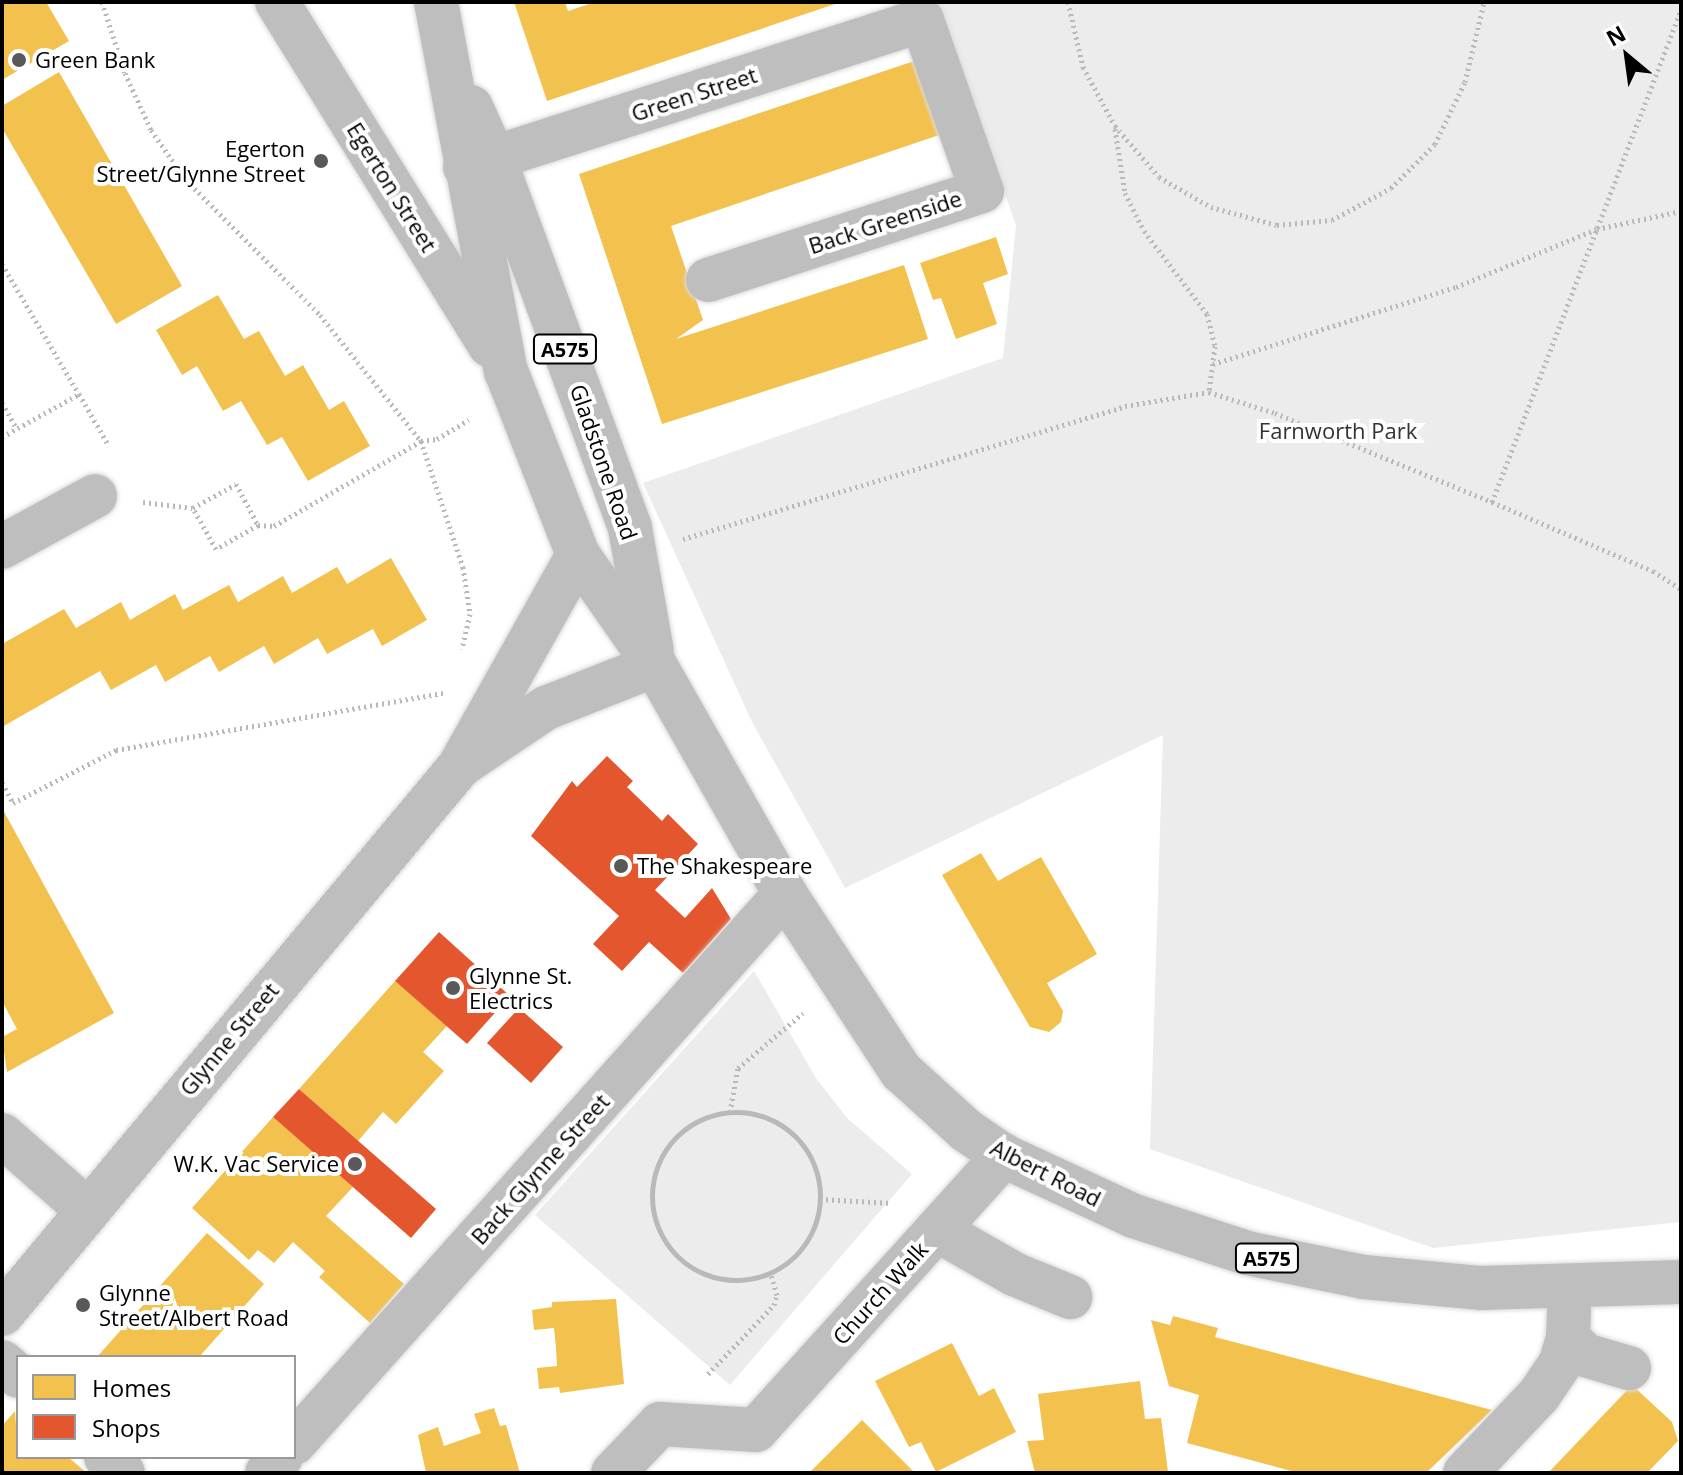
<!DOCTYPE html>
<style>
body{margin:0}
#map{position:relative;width:1683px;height:1475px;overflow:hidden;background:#fff;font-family:"Open Sans",sans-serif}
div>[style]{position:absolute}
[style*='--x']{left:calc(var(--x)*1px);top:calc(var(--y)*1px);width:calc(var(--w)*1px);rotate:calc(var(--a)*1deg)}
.green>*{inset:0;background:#ececec}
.homes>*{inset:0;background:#f2c14e}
.shops>*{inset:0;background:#e4572e}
.path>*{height:5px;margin-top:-2.5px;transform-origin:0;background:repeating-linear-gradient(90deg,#b9b9b9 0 2px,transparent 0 6px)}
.path>.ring{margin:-2.5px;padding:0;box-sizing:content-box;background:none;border:5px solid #b9b9b9;border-radius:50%}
.roads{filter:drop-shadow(0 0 2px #dbdbdb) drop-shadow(0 0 2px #dbdbdb)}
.minor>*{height:44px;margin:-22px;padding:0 22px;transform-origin:22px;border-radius:22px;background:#bebebe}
.major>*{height:44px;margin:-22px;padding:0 22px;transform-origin:22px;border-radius:22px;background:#bebebe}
.dots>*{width:22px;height:22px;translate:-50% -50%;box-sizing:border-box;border:4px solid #fff;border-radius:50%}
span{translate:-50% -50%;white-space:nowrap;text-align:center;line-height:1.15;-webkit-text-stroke:8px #fff;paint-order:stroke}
.shield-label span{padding:2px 6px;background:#fff;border:2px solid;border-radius:6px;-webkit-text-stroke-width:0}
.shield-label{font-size:20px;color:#000;font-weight:700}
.poi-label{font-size:22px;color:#000}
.left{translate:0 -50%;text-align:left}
.right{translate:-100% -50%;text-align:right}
.street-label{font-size:22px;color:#000}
.park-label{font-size:22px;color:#333}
.frame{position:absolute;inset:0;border:4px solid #000;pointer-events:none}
.legend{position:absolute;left:16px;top:1355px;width:280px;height:104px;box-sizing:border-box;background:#fff;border:2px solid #999;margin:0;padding:10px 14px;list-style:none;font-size:24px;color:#000}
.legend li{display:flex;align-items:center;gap:16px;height:40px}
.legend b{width:40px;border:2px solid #999}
.north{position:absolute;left:1587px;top:16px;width:80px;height:80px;-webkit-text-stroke:6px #fff;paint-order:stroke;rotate:331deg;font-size:22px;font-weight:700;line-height:32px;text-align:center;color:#000}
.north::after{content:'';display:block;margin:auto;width:28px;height:36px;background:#000;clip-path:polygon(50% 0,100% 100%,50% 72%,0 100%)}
</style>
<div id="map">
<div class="green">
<div style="clip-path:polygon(937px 2px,1681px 2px,1681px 1222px,1433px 1248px,1150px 1149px,1163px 735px,845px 888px,752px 722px,643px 483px,1003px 358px,1016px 225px)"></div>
<div style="clip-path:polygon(754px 971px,816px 1078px,847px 1118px,912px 1174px,730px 1385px,535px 1215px)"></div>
</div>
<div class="homes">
<div style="clip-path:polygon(2px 2px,46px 2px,69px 41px,2px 80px)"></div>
<div style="clip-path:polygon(514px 2px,565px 2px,568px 11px,595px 2px,838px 3px,547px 101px)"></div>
<div style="clip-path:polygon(923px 58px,948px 132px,671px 226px,703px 320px,676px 339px,904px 265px,928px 339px,662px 424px,579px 174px)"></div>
<div style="clip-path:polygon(59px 72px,182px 286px,116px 324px,2px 128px,2px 106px)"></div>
<div style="clip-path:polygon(996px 237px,1008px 274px,983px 283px,997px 324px,956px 339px,941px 298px,933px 300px,920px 263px)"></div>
<div style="clip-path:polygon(218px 295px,244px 339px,259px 331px,285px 376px,303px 365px,329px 410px,344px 401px,370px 446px,308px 481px,282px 437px,267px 445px,241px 401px,223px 411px,197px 366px,182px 375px,156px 330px)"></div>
<div style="clip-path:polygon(391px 558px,427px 620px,382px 646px,373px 629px,327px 654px,318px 638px,274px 664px,264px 646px,219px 672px,210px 656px,165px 682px,156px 665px,111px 690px,100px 671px,2px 727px,2px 644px,64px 609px,76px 628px,121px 602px,130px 620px,175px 594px,183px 610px,229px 585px,238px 602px,283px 576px,292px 593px,337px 567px,347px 584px)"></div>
<div style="clip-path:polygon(2px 808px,114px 1013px,7px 1072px,2px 1037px,17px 1029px,2px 1001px)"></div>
<div style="clip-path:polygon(981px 853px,998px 881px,1041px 857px,1097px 954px,1047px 983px,1063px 1011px,1061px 1022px,1049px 1032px,1030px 1027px,942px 875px)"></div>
<div style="clip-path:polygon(395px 981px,447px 1026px,423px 1052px,444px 1071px,396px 1124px,383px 1112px,358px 1141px,299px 1089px)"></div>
<div style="clip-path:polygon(273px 1117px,353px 1187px,326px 1216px,404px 1284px,370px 1323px,319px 1277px,325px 1271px,293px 1242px,274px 1263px,258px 1250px,249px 1260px,192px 1208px)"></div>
<div style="clip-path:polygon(207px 1233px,264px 1284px,199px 1357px,97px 1357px)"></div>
<div style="clip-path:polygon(616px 1299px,624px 1384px,560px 1393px,559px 1387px,539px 1389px,537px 1368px,557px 1366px,556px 1348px,554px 1328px,534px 1330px,532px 1310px,552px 1307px,552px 1302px)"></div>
<div style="clip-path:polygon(1173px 1316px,1218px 1328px,1215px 1337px,1492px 1410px,1426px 1473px,1299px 1473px,1187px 1443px,1199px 1395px,1169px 1386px,1151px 1320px,1170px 1325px)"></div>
<div style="clip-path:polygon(952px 1343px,979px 1396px,994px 1388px,1016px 1432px,936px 1472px,921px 1442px,909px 1447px,875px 1381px)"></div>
<div style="clip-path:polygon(1140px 1381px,1145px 1419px,1161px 1418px,1168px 1472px,1035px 1473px,1027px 1441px,1044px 1440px,1038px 1394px)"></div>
<div style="clip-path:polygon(1632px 1385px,1672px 1422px,1678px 1441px,1647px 1473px,1548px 1473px)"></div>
<div style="clip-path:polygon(494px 1408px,500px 1426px,506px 1425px,520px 1473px,426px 1473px,418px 1435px,438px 1427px,444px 1446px,481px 1433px,474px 1414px)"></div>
<div style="clip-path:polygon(15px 1411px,18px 1457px,68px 1457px,87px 1473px,2px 1473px,2px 1426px)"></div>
<div style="clip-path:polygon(862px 1420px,915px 1473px,809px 1473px)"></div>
</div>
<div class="shops">
<div style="clip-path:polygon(607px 756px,633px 781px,627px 787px,662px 821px,668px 814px,698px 844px,655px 890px,685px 918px,712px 888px,731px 919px,683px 973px,649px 942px,622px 971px,593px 944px,619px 916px,531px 836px,572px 781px,577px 787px)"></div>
<div style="clip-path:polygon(439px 932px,510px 996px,467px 1044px,395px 981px)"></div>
<div style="clip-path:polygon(519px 1008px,563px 1047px,531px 1083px,487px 1043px)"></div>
<div style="clip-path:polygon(299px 1089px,436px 1209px,411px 1238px,273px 1117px)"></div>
</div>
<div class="path">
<div style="--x:102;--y:2;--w:75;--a:72.1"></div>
<div style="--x:125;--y:73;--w:63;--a:65.5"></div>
<div style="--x:151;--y:130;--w:61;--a:55"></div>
<div style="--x:186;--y:180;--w:190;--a:45.2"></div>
<div style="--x:320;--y:315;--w:161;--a:51.3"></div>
<div style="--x:421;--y:441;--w:133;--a:71.6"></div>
<div style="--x:463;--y:567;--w:48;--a:81.5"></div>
<div style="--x:470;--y:614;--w:36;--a:103"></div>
<div style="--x:1068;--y:2;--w:67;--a:77"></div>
<div style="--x:1083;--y:67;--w:67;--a:61.5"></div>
<div style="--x:1115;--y:126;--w:67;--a:49.2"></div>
<div style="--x:1159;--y:177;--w:60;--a:30"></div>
<div style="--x:1211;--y:207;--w:68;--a:15.3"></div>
<div style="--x:1277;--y:225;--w:55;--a:-5.2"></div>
<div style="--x:1332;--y:220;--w:67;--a:-28.5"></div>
<div style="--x:1391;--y:188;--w:62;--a:-45"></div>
<div style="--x:1435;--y:144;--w:69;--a:-64.2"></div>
<div style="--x:1465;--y:82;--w:82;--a:-76.6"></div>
<div style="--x:1115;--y:129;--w:65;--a:81.1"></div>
<div style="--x:1125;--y:193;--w:42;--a:63.4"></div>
<div style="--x:1144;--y:231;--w:104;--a:52.8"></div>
<div style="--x:1207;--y:314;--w:33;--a:76"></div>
<div style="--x:1215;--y:346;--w:46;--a:97.4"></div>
<div style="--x:2;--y:264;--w:151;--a:59.4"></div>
<div style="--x:1213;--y:364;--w:255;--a:-17.6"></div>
<div style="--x:1456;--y:287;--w:152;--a:-22.4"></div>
<div style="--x:1597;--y:229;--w:86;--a:-12.1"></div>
<div style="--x:2;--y:403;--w:30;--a:60"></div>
<div style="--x:2;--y:437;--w:88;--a:-29.2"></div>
<div style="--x:79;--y:394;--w:60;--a:60"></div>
<div style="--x:143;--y:502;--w:50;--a:6.8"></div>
<div style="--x:193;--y:508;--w:49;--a:-29.2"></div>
<div style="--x:236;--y:484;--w:47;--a:61.8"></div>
<div style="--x:258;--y:525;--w:48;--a:150.3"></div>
<div style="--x:216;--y:549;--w:47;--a:-119.3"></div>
<div style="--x:1492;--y:502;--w:527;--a:-68.99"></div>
<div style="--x:258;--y:525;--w:16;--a:4"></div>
<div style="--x:274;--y:526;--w:170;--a:-30"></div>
<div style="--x:421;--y:441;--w:16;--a:-7"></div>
<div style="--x:437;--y:439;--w:37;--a:-31"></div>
<div style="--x:683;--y:539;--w:462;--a:-16.7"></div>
<div style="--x:1125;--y:406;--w:85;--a:-9.5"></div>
<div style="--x:1209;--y:392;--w:69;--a:17.7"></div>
<div style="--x:1275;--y:413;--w:235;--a:22.3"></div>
<div style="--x:1492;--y:502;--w:175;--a:23.2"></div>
<div style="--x:1653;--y:571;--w:33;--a:33"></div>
<div style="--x:2;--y:783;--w:23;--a:61"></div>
<div style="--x:13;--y:803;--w:116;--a:-27.2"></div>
<div style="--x:116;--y:750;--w:332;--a:-9.9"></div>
<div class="ring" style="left:652px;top:1112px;width:163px;height:163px"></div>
<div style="--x:730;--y:1112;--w:45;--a:-79.7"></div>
<div style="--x:738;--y:1068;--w:85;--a:-40.2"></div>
<div style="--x:820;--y:1199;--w:71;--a:3.2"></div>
<div style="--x:708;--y:1374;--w:95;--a:-46.3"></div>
<div style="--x:774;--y:1305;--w:10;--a:-73"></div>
<div style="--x:777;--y:1295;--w:22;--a:-106"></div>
</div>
<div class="roads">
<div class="minor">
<div style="--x:465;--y:167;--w:480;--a:-17.8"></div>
<div style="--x:922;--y:20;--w:181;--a:70.7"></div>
<div style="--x:982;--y:191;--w:288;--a:162"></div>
<div style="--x:2;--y:547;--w:106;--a:-28.7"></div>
<div style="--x:2;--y:1135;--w:112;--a:41.4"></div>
<div style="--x:937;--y:1230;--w:89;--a:29.7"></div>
<div style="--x:1014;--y:1274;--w:61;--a:22.3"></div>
<div style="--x:1569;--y:1311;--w:27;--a:92"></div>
<div style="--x:1568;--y:1338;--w:24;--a:45"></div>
<div style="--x:1585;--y:1355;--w:46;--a:16.5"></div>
<div style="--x:2;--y:1362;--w:21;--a:41"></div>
<div style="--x:294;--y:1443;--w:737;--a:-48.19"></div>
<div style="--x:106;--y:1457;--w:23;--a:43"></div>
<div style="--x:267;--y:1473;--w:21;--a:-49"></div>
<div style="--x:613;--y:1473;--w:68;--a:-46.2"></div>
<div style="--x:660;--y:1424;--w:96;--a:3.6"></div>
<div style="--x:756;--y:1430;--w:370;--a:-47.9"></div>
<div style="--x:1465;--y:1473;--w:108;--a:-46.5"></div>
<div style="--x:1539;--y:1395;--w:40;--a:-56"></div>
<div style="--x:1561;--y:1362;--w:25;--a:-74"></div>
</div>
<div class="major">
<div style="--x:277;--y:2;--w:404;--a:58.2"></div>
<div style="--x:436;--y:2;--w:376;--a:79.3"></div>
<div style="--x:506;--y:371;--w:198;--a:68.6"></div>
<div style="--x:578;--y:555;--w:134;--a:55"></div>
<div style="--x:655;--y:665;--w:263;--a:60.4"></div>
<div style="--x:785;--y:894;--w:212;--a:56.8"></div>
<div style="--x:901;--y:1071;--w:89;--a:42.3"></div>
<div style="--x:967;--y:1131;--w:45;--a:34"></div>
<div style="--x:1004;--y:1156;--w:143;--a:24.8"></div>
<div style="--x:1134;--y:1216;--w:119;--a:18.1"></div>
<div style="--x:1247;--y:1253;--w:119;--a:11.6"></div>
<div style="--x:1364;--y:1277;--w:118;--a:5.4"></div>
<div style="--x:1481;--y:1288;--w:200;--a:-1.7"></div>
<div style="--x:471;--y:107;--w:56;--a:65.7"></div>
<div style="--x:494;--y:158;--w:394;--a:69.8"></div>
<div style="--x:630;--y:528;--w:125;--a:79.9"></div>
<div style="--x:464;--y:763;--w:99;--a:-33.9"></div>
<div style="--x:546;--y:708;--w:117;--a:-21.5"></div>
<div style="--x:2;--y:1314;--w:713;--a:-50.12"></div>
<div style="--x:459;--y:767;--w:243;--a:-60.7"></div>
</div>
</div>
<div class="dots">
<div style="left:19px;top:60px;background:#595959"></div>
<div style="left:321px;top:161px;background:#595959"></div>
<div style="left:621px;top:866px;background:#595959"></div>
<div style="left:453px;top:988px;background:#595959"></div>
<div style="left:355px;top:1164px;background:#595959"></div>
<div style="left:83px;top:1305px;background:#595959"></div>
</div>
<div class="shield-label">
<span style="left:565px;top:349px">A575</span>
<span style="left:1267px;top:1258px">A575</span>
</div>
<div class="poi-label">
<span class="left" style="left:35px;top:60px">Green Bank</span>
<span class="right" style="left:305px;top:161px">Egerton<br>Street/Glynne Street</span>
<span class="left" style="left:637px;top:866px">The Shakespeare</span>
<span class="left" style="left:469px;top:988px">Glynne St.<br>Electrics</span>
<span class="right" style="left:339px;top:1164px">W.K. Vac Service</span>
<span class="left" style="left:99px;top:1305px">Glynne<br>Street/Albert Road</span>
</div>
<div class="street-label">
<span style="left:694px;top:94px;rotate:-18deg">Green Street</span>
<span style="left:392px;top:187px;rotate:58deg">Egerton Street</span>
<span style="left:885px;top:222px;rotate:-18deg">Back Greenside</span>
<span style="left:604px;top:462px;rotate:71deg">Gladstone Road</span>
<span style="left:229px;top:1039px;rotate:-50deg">Glynne Street</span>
<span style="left:540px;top:1169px;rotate:-48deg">Back Glynne Street</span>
<span style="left:1046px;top:1173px;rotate:27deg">Albert Road</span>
<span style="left:880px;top:1293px;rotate:-48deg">Church Walk</span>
</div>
<div class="park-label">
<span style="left:1338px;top:431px">Farnworth Park</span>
</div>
<div class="frame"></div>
<ul class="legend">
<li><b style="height:22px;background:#f2c14e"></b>Homes</li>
<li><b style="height:22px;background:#e4572e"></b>Shops</li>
</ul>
<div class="north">N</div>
</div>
